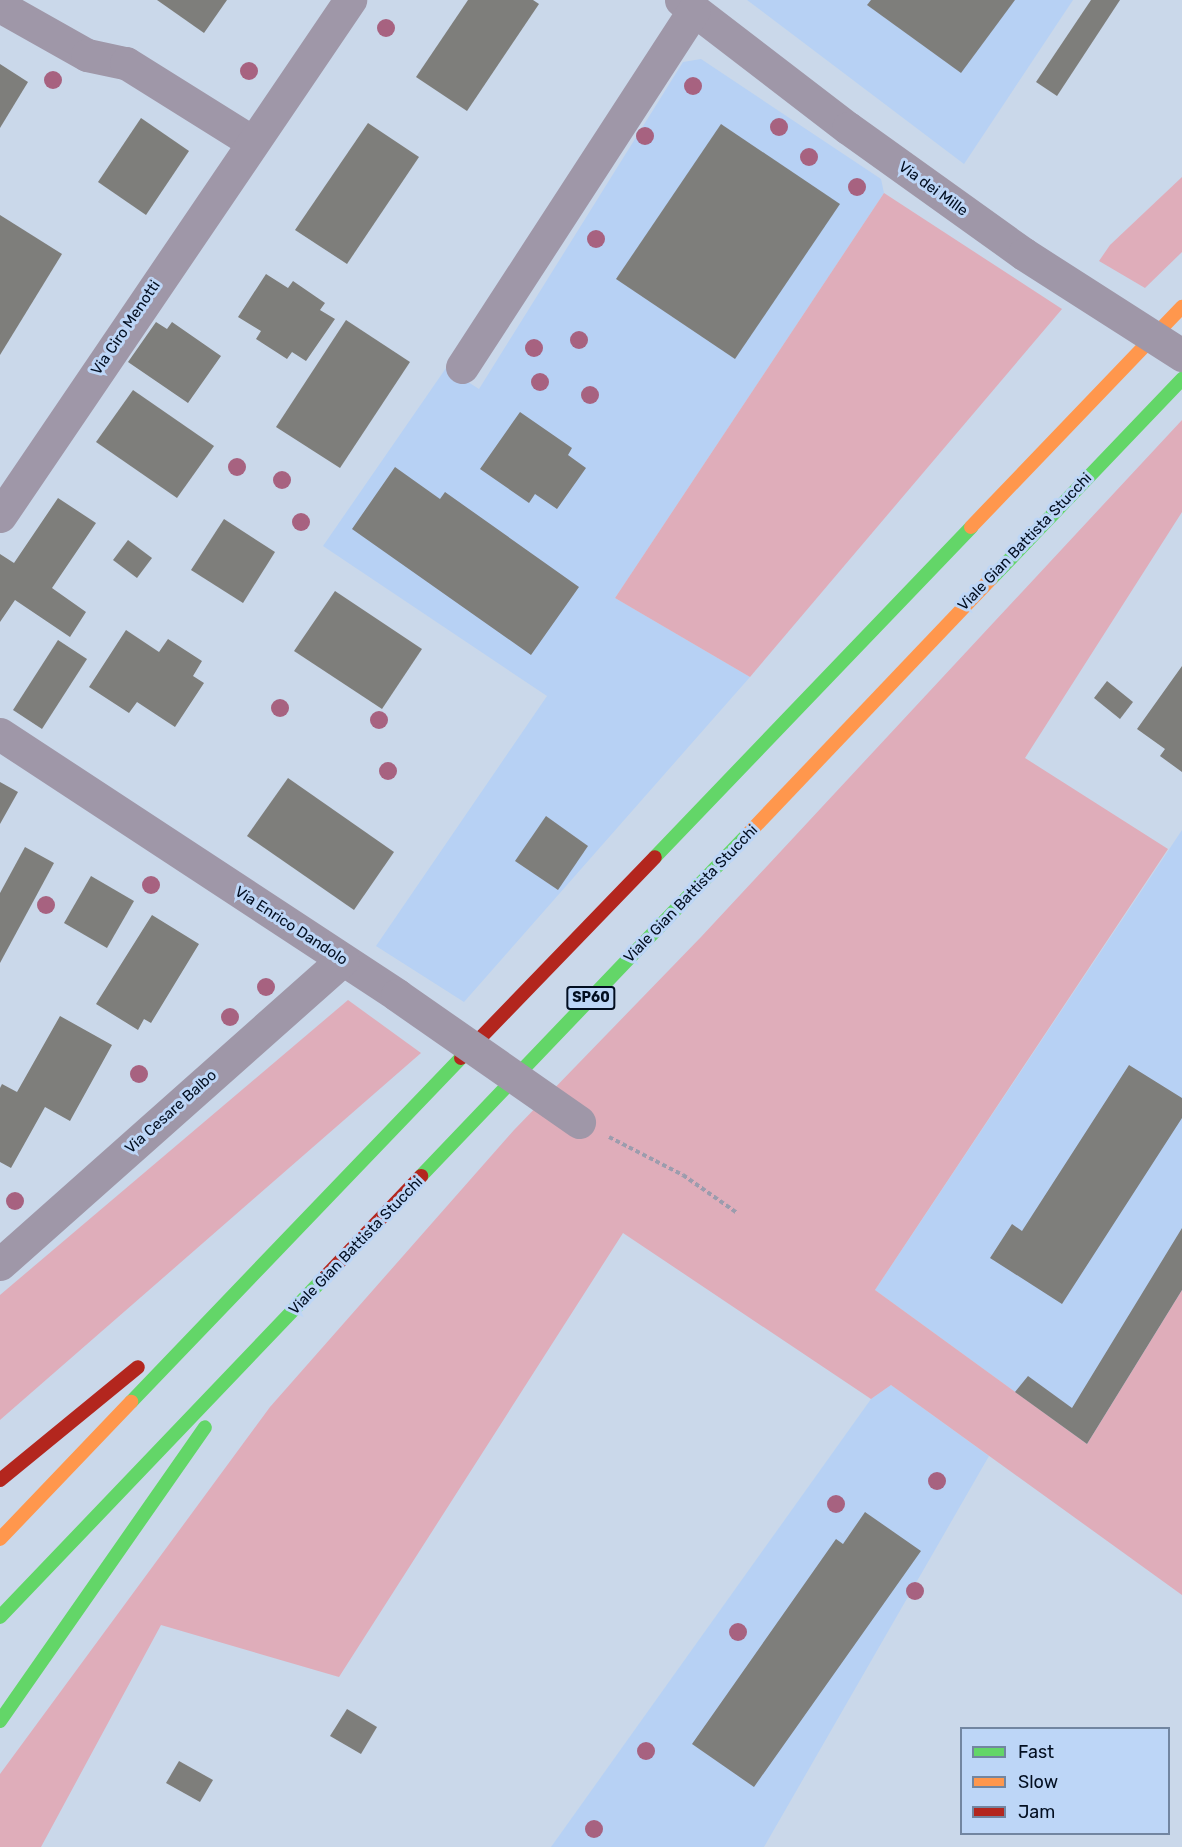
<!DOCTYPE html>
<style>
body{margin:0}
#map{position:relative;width:1182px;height:1847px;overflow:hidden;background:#cad8ea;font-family:Rubik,sans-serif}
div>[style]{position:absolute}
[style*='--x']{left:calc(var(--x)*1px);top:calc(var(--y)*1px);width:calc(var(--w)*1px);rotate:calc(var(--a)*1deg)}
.built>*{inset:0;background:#b7d1f4}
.green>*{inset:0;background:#dfadba}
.building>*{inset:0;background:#7e7e7b}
.path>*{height:4px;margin-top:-2px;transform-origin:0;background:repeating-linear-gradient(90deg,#9c9cad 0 4.5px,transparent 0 7.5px)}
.street>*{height:33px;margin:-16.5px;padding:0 16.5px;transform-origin:16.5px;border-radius:16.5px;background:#9f97a8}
.fast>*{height:14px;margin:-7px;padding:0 7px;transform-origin:7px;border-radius:7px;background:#63d668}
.slow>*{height:14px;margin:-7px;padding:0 7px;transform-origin:7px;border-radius:7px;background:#ff974d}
.jam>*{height:14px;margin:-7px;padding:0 7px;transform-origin:7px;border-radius:7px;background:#b3261e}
.street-bridge>*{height:33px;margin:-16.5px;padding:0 16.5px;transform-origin:16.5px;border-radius:16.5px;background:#9f97a8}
.trees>*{width:18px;height:18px;margin:-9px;border-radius:50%;background:#a76280}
span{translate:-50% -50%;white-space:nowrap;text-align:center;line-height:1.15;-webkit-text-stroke:6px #bdd6f7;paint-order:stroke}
.shield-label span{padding:2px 4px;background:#bdd6f7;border:2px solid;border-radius:4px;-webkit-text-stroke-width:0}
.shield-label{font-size:14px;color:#020e20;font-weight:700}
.street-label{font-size:15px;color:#020e20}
.legend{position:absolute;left:960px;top:1727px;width:210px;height:108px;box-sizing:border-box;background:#bdd6f7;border:2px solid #7286a1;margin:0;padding:8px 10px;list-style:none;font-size:18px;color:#020e20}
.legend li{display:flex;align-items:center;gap:12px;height:30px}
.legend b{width:30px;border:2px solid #7286a1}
</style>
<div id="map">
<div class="built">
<div style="clip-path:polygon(747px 0,1073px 0,964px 164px)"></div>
<div style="clip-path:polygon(701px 59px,881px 179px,884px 193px,615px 598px,750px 677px,464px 1002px,376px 946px,547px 696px,323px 546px,446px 368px,479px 389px,683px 62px)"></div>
<div style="clip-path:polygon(1182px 830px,1182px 1290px,1087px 1444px,875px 1290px)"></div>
<div style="clip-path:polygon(891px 1385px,989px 1456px,764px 1847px,551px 1847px,871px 1399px)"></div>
</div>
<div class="green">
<div style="clip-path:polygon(1182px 177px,1182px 252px,1145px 288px,1099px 261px,1110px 245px)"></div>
<div style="clip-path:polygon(884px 193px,1062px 309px,750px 677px,615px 598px)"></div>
<div style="clip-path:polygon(1182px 420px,1182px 512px,1025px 758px,1168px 849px,875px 1290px,1087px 1444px,1182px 1290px,1182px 1595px,891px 1385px,871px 1399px,623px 1233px,339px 1677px,161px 1625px,41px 1847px,0 1847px,0 1774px,270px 1407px,514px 1130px,701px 937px)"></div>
<div style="clip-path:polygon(348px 1000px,421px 1053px,0 1420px,0 1295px)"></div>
</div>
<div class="building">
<div style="clip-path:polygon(157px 0,227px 0,204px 33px)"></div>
<div style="clip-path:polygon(468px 0,533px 0,539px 4px,467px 111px,416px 77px)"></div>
<div style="clip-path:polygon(871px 0,1015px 0,961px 73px,867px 5px)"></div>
<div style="clip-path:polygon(1091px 0,1120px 0,1057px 96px,1036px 82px)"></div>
<div style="clip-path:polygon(0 64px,28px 82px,0 128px)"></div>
<div style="clip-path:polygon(141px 118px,189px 151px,146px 215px,98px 182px)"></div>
<div style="clip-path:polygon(368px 123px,419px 157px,347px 264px,295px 230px)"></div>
<div style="clip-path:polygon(721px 124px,840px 204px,735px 359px,616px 279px)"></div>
<div style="clip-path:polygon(0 215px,62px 254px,0 355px)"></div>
<div style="clip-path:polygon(266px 274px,288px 288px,293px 281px,325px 303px,320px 310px,335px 319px,306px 361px,292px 352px,287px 359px,256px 339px,261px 331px,238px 317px)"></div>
<div style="clip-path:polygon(346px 320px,410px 362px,340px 468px,276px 427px)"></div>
<div style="clip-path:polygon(156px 322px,167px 329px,172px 322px,221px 356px,188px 403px,128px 362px)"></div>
<div style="clip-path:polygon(133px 390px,214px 446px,177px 498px,96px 442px)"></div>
<div style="clip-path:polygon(520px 412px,572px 448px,568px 455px,586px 468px,557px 509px,535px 494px,529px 503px,480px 469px)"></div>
<div style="clip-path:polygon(395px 467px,440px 499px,445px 492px,579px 587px,531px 655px,352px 529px)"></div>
<div style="clip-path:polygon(58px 498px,96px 523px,52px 588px,86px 612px,70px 637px,15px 600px,0 622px,0 554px,14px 563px)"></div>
<div style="clip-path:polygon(224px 519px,275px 552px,243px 603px,191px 570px)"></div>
<div style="clip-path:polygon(128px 540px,152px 558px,137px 578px,113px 560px)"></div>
<div style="clip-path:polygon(335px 591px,422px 649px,382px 709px,294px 651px)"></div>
<div style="clip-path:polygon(126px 630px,159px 652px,168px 639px,202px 661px,193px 676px,204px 683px,175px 727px,137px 702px,129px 713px,89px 687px)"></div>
<div style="clip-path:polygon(58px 640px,87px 659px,42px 729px,13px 710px)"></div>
<div style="clip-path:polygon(1182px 666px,1182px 772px,1160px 756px,1165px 749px,1137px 729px)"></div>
<div style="clip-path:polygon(1107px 681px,1133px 702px,1120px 719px,1094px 698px)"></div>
<div style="clip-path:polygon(288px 778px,394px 852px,354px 910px,247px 836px)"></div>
<div style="clip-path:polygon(0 782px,18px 792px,0 824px)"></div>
<div style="clip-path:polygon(546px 816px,588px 846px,558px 890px,515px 861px)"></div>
<div style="clip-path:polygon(25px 847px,54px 863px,0 963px,0 893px)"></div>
<div style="clip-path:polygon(91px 876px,134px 901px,107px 948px,64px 923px)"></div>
<div style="clip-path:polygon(152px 915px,199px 944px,151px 1023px,144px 1019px,138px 1030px,96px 1004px)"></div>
<div style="clip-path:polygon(60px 1016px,112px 1045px,70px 1121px,45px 1107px,11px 1168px,0 1162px,0 1088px,2px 1084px,17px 1092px)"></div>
<div style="clip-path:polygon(1129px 1065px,1182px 1098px,1182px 1118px,1062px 1304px,990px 1258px,1012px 1224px,1022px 1231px)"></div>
<div style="clip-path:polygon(1182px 1228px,1182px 1290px,1087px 1444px,1015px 1392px,1028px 1376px,1072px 1408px)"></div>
<div style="clip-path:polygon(865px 1512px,921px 1551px,754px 1787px,692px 1744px,836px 1539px,843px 1544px)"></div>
<div style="clip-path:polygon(347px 1709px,377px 1727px,361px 1754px,330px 1736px)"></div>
<div style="clip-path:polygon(179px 1761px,213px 1780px,200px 1802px,166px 1783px)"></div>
</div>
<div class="path">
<div style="--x:609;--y:1137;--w:83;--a:27.2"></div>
<div style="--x:683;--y:1175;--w:66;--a:35.1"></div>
</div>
<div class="street">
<div style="--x:681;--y:0;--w:210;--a:37.5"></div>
<div style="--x:848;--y:128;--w:216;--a:35.6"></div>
<div style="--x:0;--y:6;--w:100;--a:29.4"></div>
<div style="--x:87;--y:55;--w:40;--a:12"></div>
<div style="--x:126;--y:63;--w:147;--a:32"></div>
<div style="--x:462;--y:367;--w:426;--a:-57"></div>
<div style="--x:0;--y:516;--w:624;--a:-55.85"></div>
<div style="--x:0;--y:734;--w:475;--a:33.3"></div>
<div style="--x:0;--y:1264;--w:458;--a:-41.6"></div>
</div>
<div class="fast">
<div style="--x:991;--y:579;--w:277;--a:-46.3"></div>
<div style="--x:655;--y:857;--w:457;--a:-46.2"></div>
<div style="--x:421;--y:1176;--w:472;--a:-46.3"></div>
<div style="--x:131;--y:1402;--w:477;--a:-46.2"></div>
<div style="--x:0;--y:1617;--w:469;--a:-46.3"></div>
<div style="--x:0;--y:1721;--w:358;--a:-55.1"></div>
</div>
<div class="slow">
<div style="--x:971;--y:527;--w:305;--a:-46.2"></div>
<div style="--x:747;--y:835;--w:354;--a:-46.4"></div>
<div style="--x:0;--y:1539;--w:190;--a:-46.3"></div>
</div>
<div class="jam">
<div style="--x:461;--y:1058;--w:279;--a:-46"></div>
<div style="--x:324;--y:1278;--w:141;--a:-46.4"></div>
<div style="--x:0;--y:1480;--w:178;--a:-39.3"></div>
</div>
<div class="street-bridge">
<div style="--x:1024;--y:254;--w:188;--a:32.6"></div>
<div style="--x:397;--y:995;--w:222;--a:34.9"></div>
</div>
<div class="trees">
<div style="left:386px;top:28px"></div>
<div style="left:249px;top:71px"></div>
<div style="left:53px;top:80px"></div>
<div style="left:693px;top:86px"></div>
<div style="left:779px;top:127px"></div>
<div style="left:645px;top:136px"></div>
<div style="left:809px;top:157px"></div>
<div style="left:857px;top:187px"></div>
<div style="left:596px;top:239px"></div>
<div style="left:579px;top:340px"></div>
<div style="left:534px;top:348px"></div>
<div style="left:540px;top:382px"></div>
<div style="left:590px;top:395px"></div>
<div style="left:237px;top:467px"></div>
<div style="left:282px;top:480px"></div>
<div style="left:301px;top:522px"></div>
<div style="left:280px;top:708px"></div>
<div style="left:379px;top:720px"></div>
<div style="left:388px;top:771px"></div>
<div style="left:151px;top:885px"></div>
<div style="left:46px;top:905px"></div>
<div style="left:266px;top:987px"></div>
<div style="left:230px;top:1017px"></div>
<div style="left:139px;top:1074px"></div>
<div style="left:15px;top:1201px"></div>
<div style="left:937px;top:1481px"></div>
<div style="left:836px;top:1504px"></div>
<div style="left:915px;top:1591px"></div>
<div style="left:738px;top:1632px"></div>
<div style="left:646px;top:1751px"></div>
<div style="left:594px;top:1829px"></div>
</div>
<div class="shield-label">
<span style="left:591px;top:998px">SP60</span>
</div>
<div class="street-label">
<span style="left:933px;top:189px;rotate:36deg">Via dei Mille</span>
<span style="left:126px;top:328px;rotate:-56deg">Via Ciro Menotti</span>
<span style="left:1025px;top:542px;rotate:-46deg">Viale Gian Battista Stucchi</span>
<span style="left:691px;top:894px;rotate:-46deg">Viale Gian Battista Stucchi</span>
<span style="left:291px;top:926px;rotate:33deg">Via Enrico Dandolo</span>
<span style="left:171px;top:1112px;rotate:-42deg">Via Cesare Balbo</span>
<span style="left:356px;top:1246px;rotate:-46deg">Viale Gian Battista Stucchi</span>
</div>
<ul class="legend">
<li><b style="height:8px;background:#63d668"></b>Fast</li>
<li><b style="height:8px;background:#ff974d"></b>Slow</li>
<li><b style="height:8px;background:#b3261e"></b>Jam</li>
</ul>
</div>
